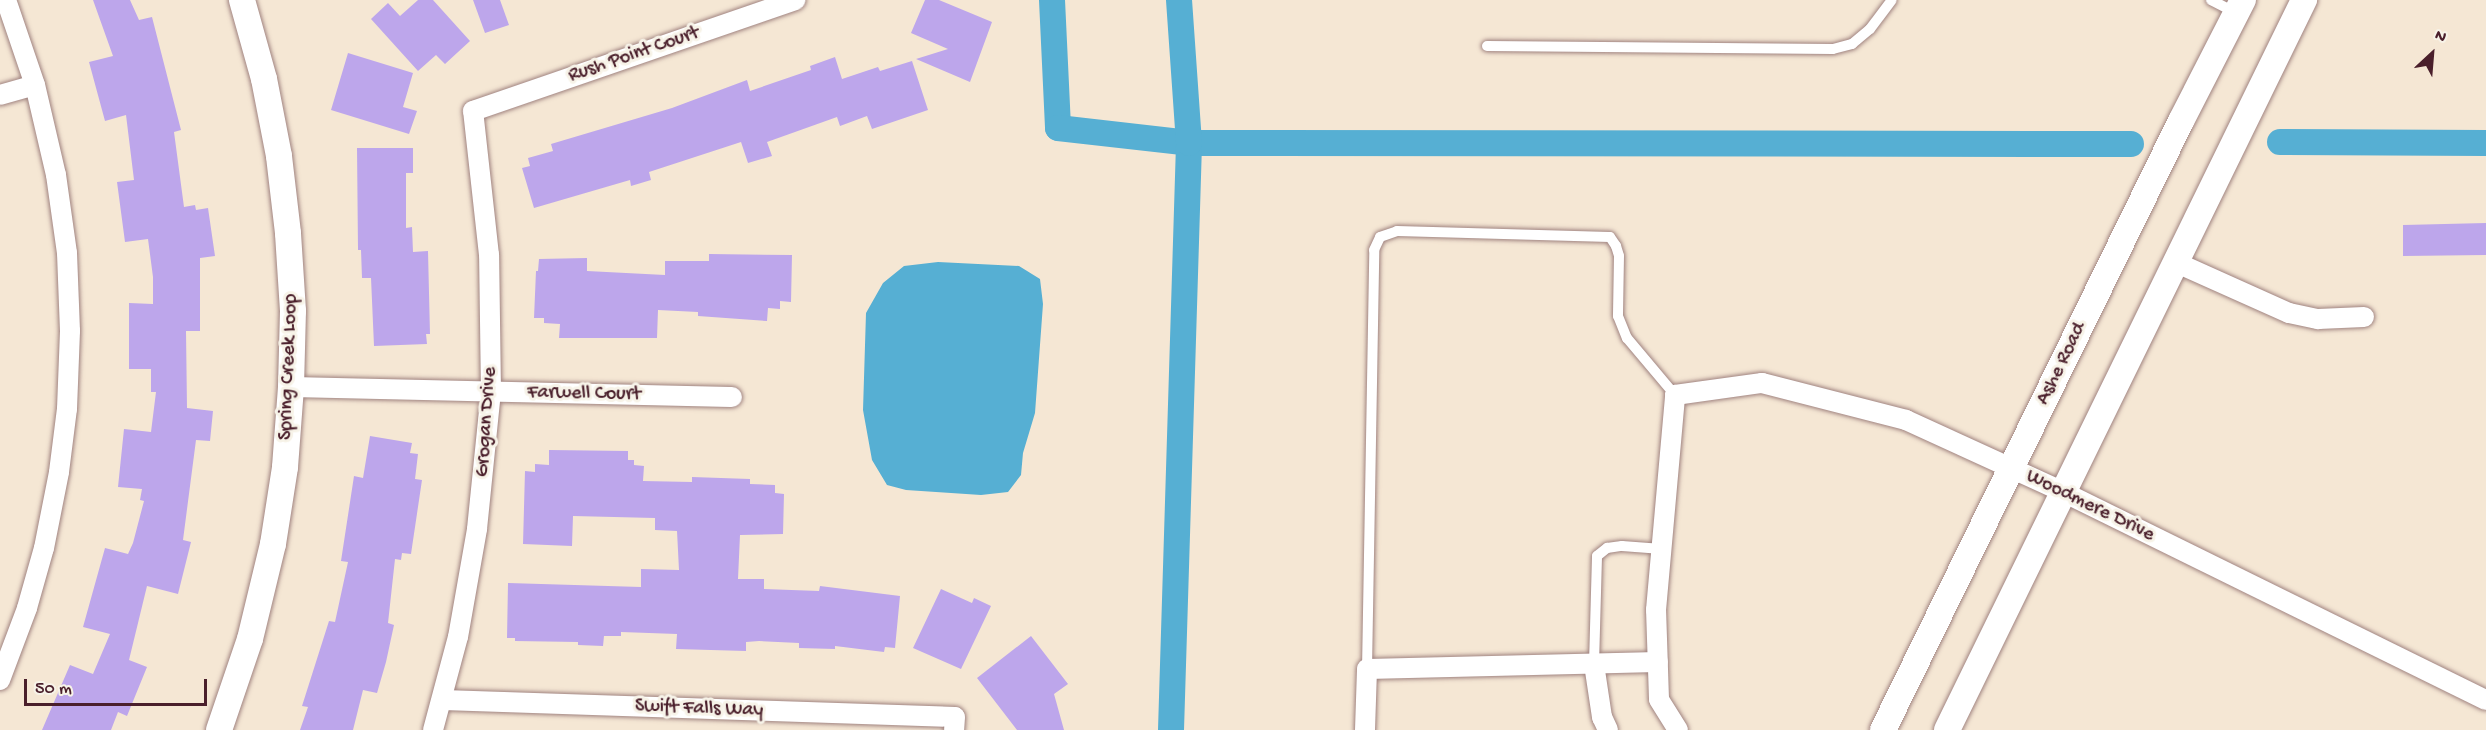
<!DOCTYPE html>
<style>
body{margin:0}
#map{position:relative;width:2486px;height:730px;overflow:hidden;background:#f5e7d4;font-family:"Gochi Hand",sans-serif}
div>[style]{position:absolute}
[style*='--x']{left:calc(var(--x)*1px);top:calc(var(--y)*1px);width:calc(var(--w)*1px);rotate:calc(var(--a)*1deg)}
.water>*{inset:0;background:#56afd3}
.canal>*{height:26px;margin:-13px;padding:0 13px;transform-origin:13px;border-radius:13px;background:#56afd3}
.building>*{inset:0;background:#bda6eb}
.roads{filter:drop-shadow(0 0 2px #a08380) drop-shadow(0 0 2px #a08380)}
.service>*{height:10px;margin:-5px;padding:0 5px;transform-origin:5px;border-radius:5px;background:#fff}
.minor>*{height:20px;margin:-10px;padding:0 10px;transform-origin:10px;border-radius:10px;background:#fff}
.tertiary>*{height:26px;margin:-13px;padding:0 13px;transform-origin:13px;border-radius:13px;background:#fff}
span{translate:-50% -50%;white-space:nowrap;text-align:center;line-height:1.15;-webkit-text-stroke:6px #f7f3e8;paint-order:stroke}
.street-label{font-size:20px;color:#4a1f2b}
.north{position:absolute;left:2402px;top:24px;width:60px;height:60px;-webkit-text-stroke:4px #f7f3e8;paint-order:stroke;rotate:26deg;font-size:16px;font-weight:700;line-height:24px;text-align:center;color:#4a1f2b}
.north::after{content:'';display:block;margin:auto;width:21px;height:27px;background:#4a1f2b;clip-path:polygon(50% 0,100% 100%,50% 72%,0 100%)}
.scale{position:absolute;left:24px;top:679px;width:183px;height:27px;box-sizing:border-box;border:3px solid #4a1f2b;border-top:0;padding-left:8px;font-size:18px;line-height:21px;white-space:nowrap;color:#4a1f2b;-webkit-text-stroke:4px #f7f3e8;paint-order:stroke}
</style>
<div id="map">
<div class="water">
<div style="clip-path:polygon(938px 262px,1019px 266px,1040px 279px,1043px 304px,1035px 413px,1023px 453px,1021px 475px,1008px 492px,981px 495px,906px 490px,887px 485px,872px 460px,863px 410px,866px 313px,883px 283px,904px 266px)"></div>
</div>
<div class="canal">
<div style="--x:1052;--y:0;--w:128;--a:87.3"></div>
<div style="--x:1058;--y:128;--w:132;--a:6.5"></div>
<div style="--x:1189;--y:143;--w:942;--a:0.06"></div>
<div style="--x:2280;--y:142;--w:206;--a:0.3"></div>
<div style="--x:1171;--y:730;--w:587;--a:-88.24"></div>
<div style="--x:1189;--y:143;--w:143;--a:-94"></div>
</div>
<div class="building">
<div style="clip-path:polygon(93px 0,130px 0,139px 20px,152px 17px,181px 130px,174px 132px,184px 207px,195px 205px,196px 210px,208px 208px,215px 256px,200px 258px,200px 331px,186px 331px,187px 408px,213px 411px,210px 441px,196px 440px,183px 540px,191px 542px,178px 594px,147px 586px,129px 660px,147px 667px,127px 716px,118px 712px,111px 730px,42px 730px,70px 665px,93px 674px,110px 634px,83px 627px,105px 548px,128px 554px,133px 543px,144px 501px,140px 500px,142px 489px,118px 487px,124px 429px,151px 432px,156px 392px,151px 392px,151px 369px,129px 369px,129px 303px,153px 304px,153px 277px,148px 239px,125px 242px,117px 182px,134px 180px,126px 115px,105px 121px,89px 62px,113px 56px)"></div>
<div style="clip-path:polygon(418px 0,433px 0,470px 41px,445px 64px,436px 55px,418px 71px,371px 19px,388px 3px,400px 16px)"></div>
<div style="clip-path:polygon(473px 0,500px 0,509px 25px,485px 33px)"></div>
<div style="clip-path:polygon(925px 0,939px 0,992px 22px,970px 82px,916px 59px,948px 49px,911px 33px)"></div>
<div style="clip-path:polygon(348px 53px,413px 73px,403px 107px,417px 111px,409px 134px,331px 110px)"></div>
<div style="clip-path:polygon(835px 57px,842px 79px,878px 67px,880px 71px,912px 61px,928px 110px,872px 129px,867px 116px,840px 126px,837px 117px,767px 142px,772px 156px,748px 163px,741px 142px,649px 172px,651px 180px,631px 186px,630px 180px,534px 208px,522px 168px,530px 166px,528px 158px,553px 151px,551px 144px,672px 108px,747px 80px,750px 91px,811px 70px,810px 66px)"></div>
<div style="clip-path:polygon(357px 148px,413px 148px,413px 173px,406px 173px,406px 228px,412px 227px,413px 252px,428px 251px,430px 334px,426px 334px,427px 344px,374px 346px,371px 278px,362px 278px,361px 250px,358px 250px)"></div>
<div style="clip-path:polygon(2486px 223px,2486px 255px,2403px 256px,2403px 225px)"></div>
<div style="clip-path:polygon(709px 254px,792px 255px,791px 302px,780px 301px,780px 309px,768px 308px,767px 321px,698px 316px,698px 312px,658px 310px,657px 338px,559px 338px,560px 324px,544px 323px,544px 318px,534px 318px,536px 271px,538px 271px,539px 259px,587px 258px,587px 271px,665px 275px,665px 261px,709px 261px)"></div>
<div style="clip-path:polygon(370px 436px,412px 443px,410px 453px,418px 454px,415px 479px,422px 480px,411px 554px,402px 553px,401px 560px,395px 559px,388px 623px,394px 625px,386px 662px,377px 693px,363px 690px,353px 730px,300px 730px,308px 707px,302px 706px,329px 621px,335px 622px,348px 562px,341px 561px,354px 476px,363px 478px)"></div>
<div style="clip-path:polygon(549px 450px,628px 451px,628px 460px,634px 460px,634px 465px,644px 466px,643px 481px,692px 482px,692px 477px,750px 479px,750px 484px,775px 485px,775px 493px,784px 494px,783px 534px,740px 535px,738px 579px,764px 579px,764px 589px,819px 591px,820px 586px,900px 596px,895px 648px,885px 647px,884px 652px,835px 646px,835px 649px,799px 648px,799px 643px,759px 641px,746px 642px,746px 651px,676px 649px,677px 634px,621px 632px,621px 636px,604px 636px,603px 646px,578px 645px,578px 642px,515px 641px,515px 638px,507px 638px,508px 583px,641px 587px,641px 569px,679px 570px,677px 531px,655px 530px,655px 518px,573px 516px,572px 546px,523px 544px,525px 471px,535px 472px,535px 464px,549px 465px)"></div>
<div style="clip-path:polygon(941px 589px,972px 603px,974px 598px,991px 606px,961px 669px,913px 648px)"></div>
<div style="clip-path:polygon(1031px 636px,1068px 684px,1054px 694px,1064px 730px,1017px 730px,977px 678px)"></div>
</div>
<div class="roads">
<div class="service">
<div style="--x:2211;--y:0;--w:28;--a:27"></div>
<div style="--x:1487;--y:46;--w:346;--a:0.5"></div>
<div style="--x:1833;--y:49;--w:20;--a:-15"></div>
<div style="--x:1852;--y:44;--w:23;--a:-40"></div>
<div style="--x:1870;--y:29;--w:36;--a:-53"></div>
<div style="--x:1594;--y:664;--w:108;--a:-88.4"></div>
<div style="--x:1597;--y:556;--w:13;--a:-39"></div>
<div style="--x:1607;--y:548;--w:15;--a:-8"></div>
<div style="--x:1622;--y:546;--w:40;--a:4.3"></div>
<div style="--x:1367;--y:669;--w:419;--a:-89"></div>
<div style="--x:1374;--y:250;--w:14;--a:-65"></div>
<div style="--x:1380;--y:237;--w:18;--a:-19"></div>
<div style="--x:1397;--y:231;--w:213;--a:1.6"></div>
<div style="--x:1610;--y:237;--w:11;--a:56"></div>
<div style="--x:1616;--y:246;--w:10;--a:73"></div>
<div style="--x:1619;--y:256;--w:60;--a:91"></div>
<div style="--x:1618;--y:316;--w:24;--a:68"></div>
<div style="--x:1627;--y:338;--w:75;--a:49.9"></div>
</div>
<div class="minor">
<div style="--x:0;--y:95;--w:36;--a:-16"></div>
<div style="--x:2175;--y:262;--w:125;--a:24.1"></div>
<div style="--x:2289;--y:313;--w:30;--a:12"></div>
<div style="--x:2318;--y:319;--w:46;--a:-2.5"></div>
<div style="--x:291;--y:387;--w:441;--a:1.3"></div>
<div style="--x:1594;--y:664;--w:54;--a:81.4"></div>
<div style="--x:1602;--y:717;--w:14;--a:65"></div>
<div style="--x:0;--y:680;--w:77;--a:-69.4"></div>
<div style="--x:27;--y:608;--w:62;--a:-74.2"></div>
<div style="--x:44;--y:548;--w:77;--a:-78.8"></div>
<div style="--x:59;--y:472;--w:64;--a:-82.8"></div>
<div style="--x:67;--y:409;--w:78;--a:-87.8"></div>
<div style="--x:70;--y:331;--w:78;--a:-92.2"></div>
<div style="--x:67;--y:253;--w:79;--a:-98"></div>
<div style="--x:56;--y:175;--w:92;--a:-103.1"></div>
<div style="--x:35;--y:85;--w:90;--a:-108.8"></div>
<div style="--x:443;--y:700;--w:512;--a:1.9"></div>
<div style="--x:955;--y:717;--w:13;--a:94"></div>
<div style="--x:433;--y:730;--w:96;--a:-75"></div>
<div style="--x:458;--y:637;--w:110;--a:-80"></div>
<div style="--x:477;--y:529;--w:138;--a:-84.2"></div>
<div style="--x:491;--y:392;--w:137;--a:-90.8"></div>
<div style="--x:489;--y:255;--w:145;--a:-96.3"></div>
<div style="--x:473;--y:111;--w:341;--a:-19"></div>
<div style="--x:1365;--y:730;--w:61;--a:-88.1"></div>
<div style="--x:1367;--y:669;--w:291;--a:-1.4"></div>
<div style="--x:1678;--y:730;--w:36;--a:-122"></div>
<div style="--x:1659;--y:699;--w:89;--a:-91.9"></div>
<div style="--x:1656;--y:610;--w:216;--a:-84.9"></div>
<div style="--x:1675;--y:395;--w:88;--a:-7.9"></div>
<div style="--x:1762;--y:383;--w:149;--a:14.4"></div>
<div style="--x:1906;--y:420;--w:173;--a:24.6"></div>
<div style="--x:2063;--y:492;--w:471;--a:26.2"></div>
</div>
<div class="tertiary">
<div style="--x:219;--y:730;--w:96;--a:-71.2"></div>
<div style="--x:250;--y:639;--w:98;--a:-76.4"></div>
<div style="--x:273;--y:544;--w:78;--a:-81.1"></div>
<div style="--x:285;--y:467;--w:80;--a:-85.7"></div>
<div style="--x:291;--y:387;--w:76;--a:-88.5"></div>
<div style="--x:293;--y:311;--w:78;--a:-93.7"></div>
<div style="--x:288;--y:233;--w:78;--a:-96.7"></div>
<div style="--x:279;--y:156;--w:78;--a:-101"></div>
<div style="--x:264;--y:79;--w:82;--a:-105.6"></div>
<div style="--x:1883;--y:730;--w:678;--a:-63.93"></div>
<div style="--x:2181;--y:121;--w:136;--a:-62.9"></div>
<div style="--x:1947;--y:730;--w:813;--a:-63.94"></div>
</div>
</div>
<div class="street-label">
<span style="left:634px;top:55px;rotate:-19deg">Rush Point Court</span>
<span style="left:2062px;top:364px;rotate:-64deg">Ashe Road</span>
<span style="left:289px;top:367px;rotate:-88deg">Spring Creek Loop</span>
<span style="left:584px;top:394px;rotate:1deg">Farwell Court</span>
<span style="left:487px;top:422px;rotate:-86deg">Grogan Drive</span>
<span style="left:2090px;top:506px;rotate:26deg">Woodmere Drive</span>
<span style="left:699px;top:709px;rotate:2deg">Swift Falls Way</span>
</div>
<div class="north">N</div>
<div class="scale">50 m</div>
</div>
